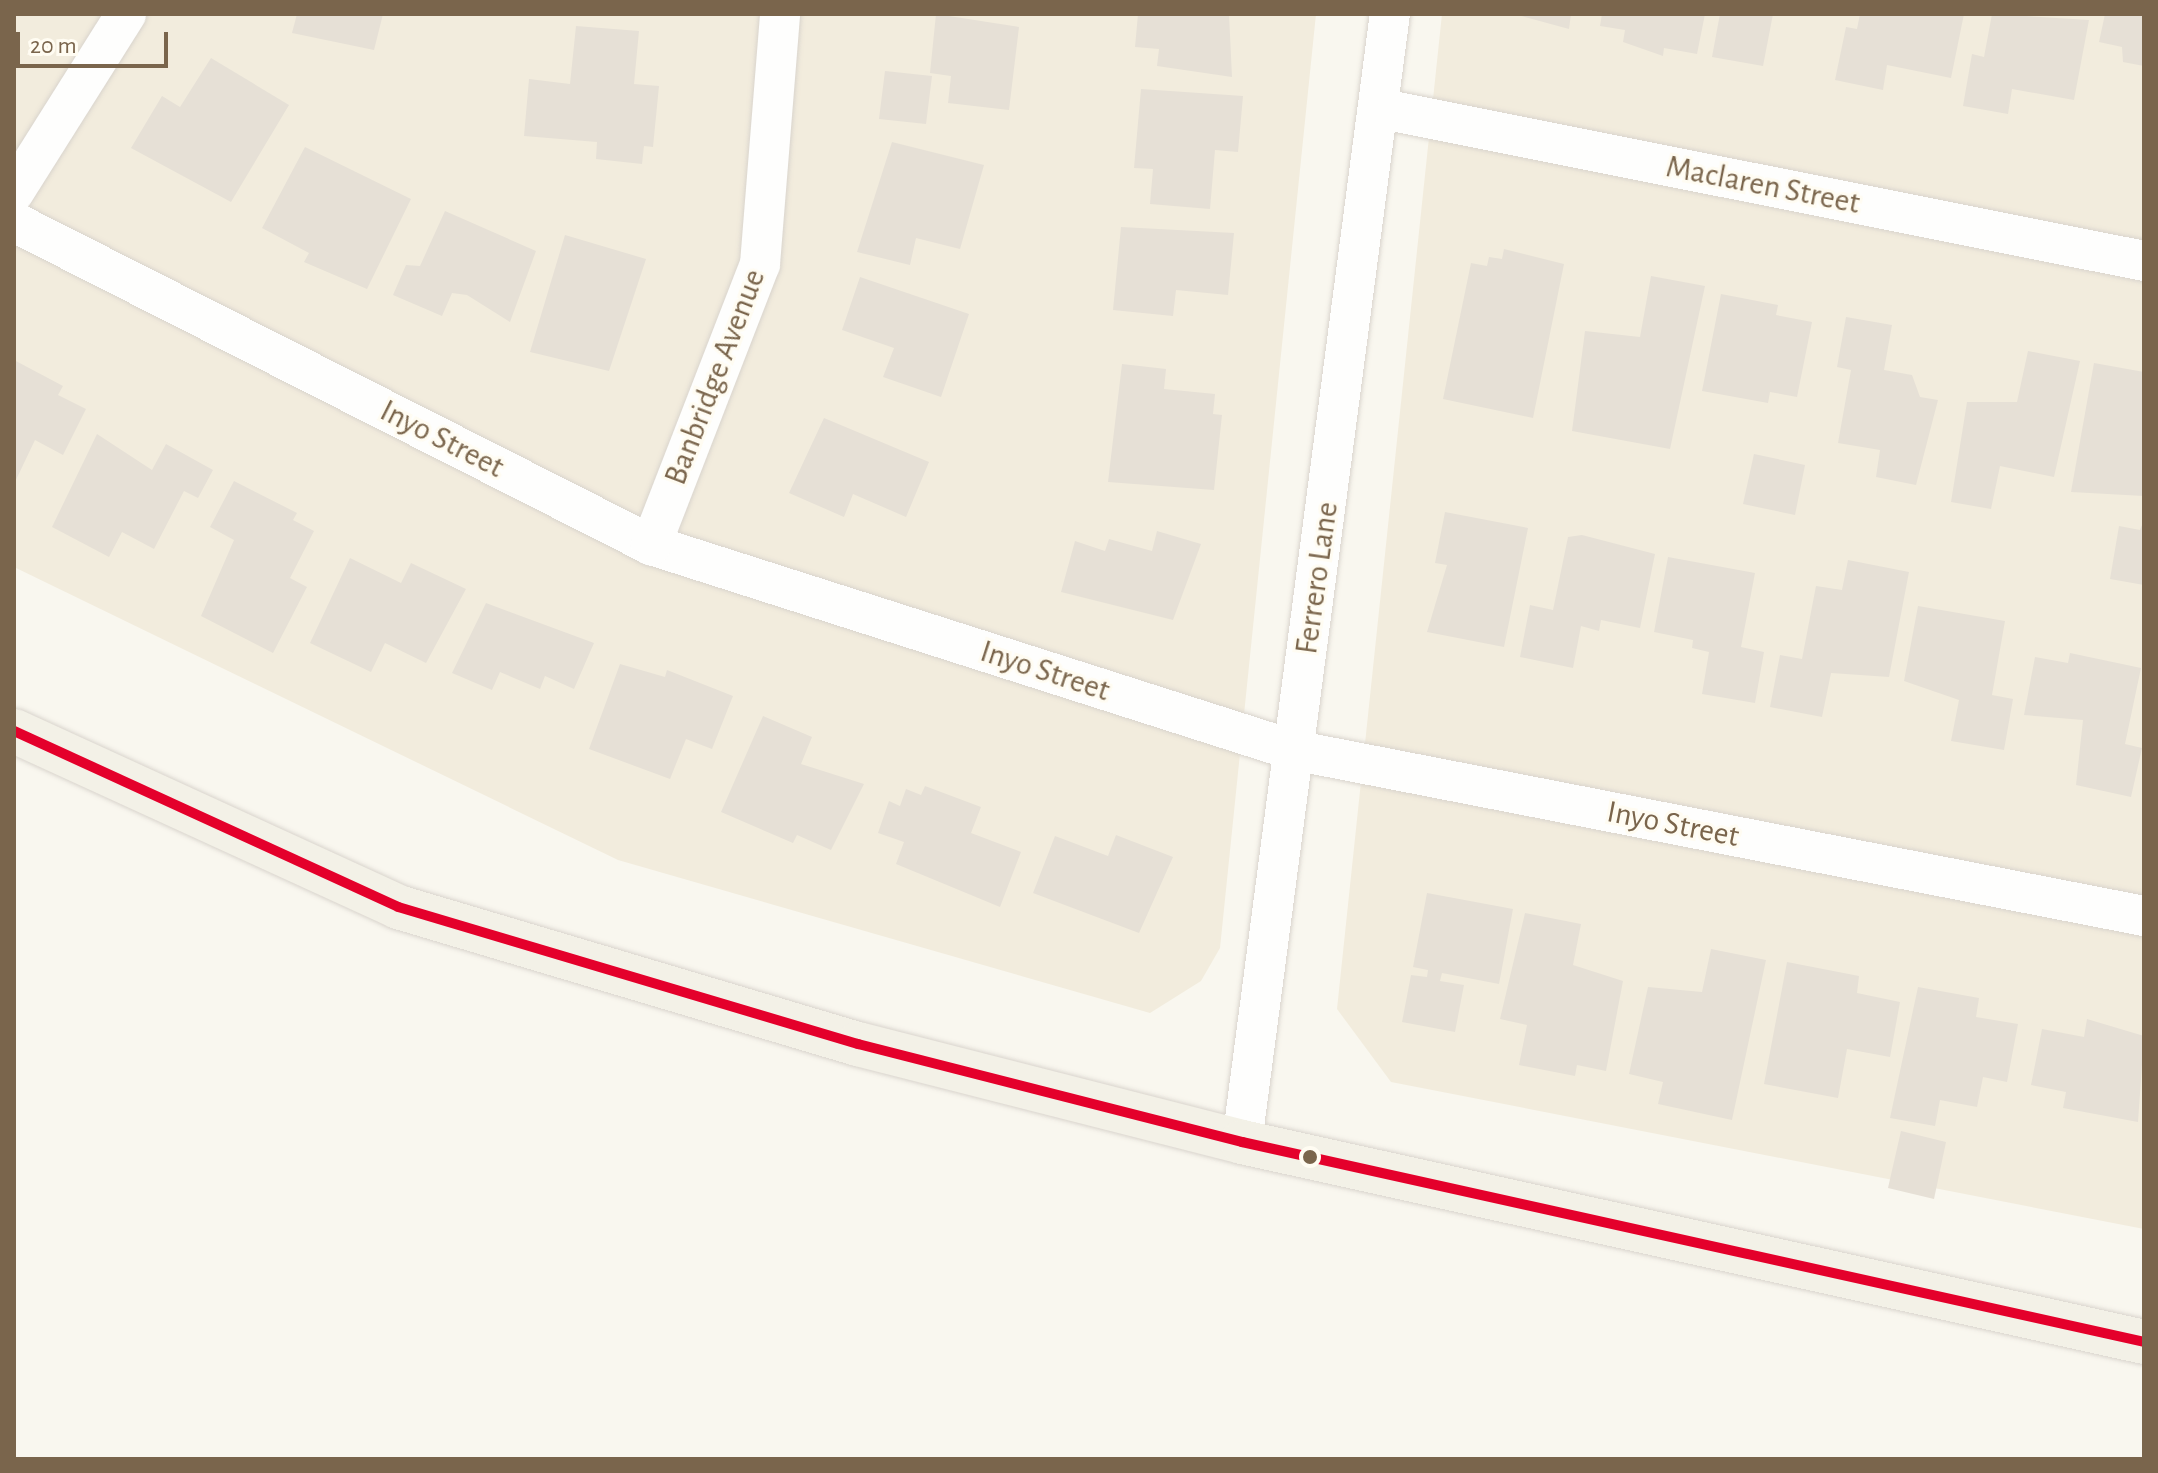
<!DOCTYPE html>
<style>
body{margin:0}
#map{position:relative;width:2158px;height:1473px;overflow:hidden;background:#f9f7ef;font-family:"Alegreya Sans",sans-serif}
div>[style]{position:absolute}
[style*='--x']{left:calc(var(--x)*1px);top:calc(var(--y)*1px);width:calc(var(--w)*1px);rotate:calc(var(--a)*1deg)}
.residential>*{inset:0;background:#f2ecdd}
.building>*{inset:0;background:#e6e0d6}
.roads{filter:drop-shadow(0 0 2px #d9d4cd) drop-shadow(0 0 2px #d9d4cd)}
.minor>*{height:40px;margin:-20px;padding:0 20px;transform-origin:20px;border-radius:20px;background:#fefefd}
.primary>*{height:44px;margin:-22px;padding:0 22px;transform-origin:22px;border-radius:22px;background:#f3f1e7}
.bus-1>*{height:10px;margin:-5px;padding:0 5px;transform-origin:5px;border-radius:5px;background:#e4002b}
.dots>*{width:22px;height:22px;translate:-50% -50%;box-sizing:border-box;border:4px solid #fffcf2;border-radius:50%}
span{translate:-50% -50%;white-space:nowrap;text-align:center;line-height:1.15;-webkit-text-stroke:6px #fffcf2;paint-order:stroke}
.street-label{font-size:32px;color:#7a654c}
.frame{position:absolute;inset:0;border:16px solid #7a654c;pointer-events:none}
.scale{position:absolute;left:16px;top:32px;width:152px;height:36px;box-sizing:border-box;border:4px solid #7a654c;border-top:0;padding-left:10px;font-size:24px;line-height:28px;white-space:nowrap;color:#7a654c;-webkit-text-stroke:6px #fffcf2;paint-order:stroke}
</style>
<div id="map">
<div class="residential">
<div style="clip-path:polygon(14px 14px,1316px 14px,1220px 948px,1201px 981px,1150px 1013px,618px 860px,14px 567px)"></div>
<div style="clip-path:polygon(1442px 14px,2144px 14px,2144px 1229px,1391px 1082px,1337px 1009px)"></div>
</div>
<div class="building">
<div style="clip-path:polygon(297px 14px,383px 14px,374px 50px,292px 33px)"></div>
<div style="clip-path:polygon(936px 14px,1019px 27px,1009px 110px,948px 103px,951px 76px,930px 73px)"></div>
<div style="clip-path:polygon(1138px 14px,1229px 14px,1232px 77px,1157px 66px,1159px 49px,1135px 47px)"></div>
<div style="clip-path:polygon(1514px 14px,1571px 14px,1569px 29px)"></div>
<div style="clip-path:polygon(1602px 14px,1705px 14px,1697px 54px,1664px 48px,1663px 56px,1623px 42px,1625px 30px,1600px 26px)"></div>
<div style="clip-path:polygon(1720px 14px,1773px 14px,1763px 66px,1712px 57px)"></div>
<div style="clip-path:polygon(1860px 14px,1964px 14px,1951px 78px,1887px 65px,1883px 90px,1835px 80px,1846px 27px,1857px 29px)"></div>
<div style="clip-path:polygon(1992px 14px,2089px 20px,2074px 100px,2012px 89px,2008px 114px,1963px 106px,1972px 54px,1984px 57px)"></div>
<div style="clip-path:polygon(2105px 14px,2144px 14px,2144px 66px,2123px 62px,2122px 47px,2099px 42px)"></div>
<div style="clip-path:polygon(576px 26px,639px 31px,634px 84px,659px 86px,653px 147px,644px 146px,642px 164px,596px 159px,597px 142px,524px 136px,529px 79px,570px 84px)"></div>
<div style="clip-path:polygon(211px 58px,289px 105px,231px 202px,131px 148px,162px 96px,180px 107px)"></div>
<div style="clip-path:polygon(885px 71px,932px 76px,926px 124px,879px 119px)"></div>
<div style="clip-path:polygon(1141px 89px,1243px 96px,1238px 152px,1215px 150px,1210px 209px,1150px 204px,1153px 169px,1134px 168px)"></div>
<div style="clip-path:polygon(892px 142px,984px 165px,960px 249px,916px 238px,910px 265px,857px 252px)"></div>
<div style="clip-path:polygon(305px 147px,411px 199px,367px 289px,304px 262px,309px 253px,262px 228px)"></div>
<div style="clip-path:polygon(445px 211px,536px 251px,510px 322px,467px 295px,452px 293px,442px 316px,393px 295px,406px 265px,420px 266px)"></div>
<div style="clip-path:polygon(1121px 227px,1234px 233px,1228px 295px,1176px 290px,1173px 316px,1113px 310px)"></div>
<div style="clip-path:polygon(565px 235px,646px 259px,609px 371px,530px 352px)"></div>
<div style="clip-path:polygon(1504px 249px,1564px 264px,1533px 418px,1443px 399px,1471px 263px,1487px 266px,1489px 257px,1502px 259px)"></div>
<div style="clip-path:polygon(1651px 276px,1705px 286px,1670px 449px,1572px 431px,1585px 331px,1640px 337px)"></div>
<div style="clip-path:polygon(860px 277px,969px 314px,941px 397px,883px 377px,894px 348px,842px 330px)"></div>
<div style="clip-path:polygon(1721px 294px,1778px 305px,1776px 315px,1812px 322px,1797px 397px,1770px 392px,1768px 403px,1702px 391px)"></div>
<div style="clip-path:polygon(1846px 317px,1892px 325px,1884px 370px,1912px 375px,1920px 397px,1938px 400px,1916px 485px,1876px 477px,1880px 450px,1838px 443px,1851px 370px,1837px 367px)"></div>
<div style="clip-path:polygon(2028px 351px,2080px 361px,2054px 477px,2000px 466px,1991px 509px,1951px 502px,1967px 402px,2017px 402px)"></div>
<div style="clip-path:polygon(14px 360px,63px 386px,58px 395px,86px 409px,63px 455px,35px 440px,14px 484px)"></div>
<div style="clip-path:polygon(2094px 363px,2144px 372px,2144px 496px,2071px 492px)"></div>
<div style="clip-path:polygon(1122px 364px,1166px 369px,1164px 389px,1215px 394px,1213px 414px,1222px 415px,1214px 490px,1108px 482px)"></div>
<div style="clip-path:polygon(824px 418px,929px 462px,906px 517px,853px 494px,844px 517px,789px 493px)"></div>
<div style="clip-path:polygon(97px 434px,152px 470px,166px 444px,213px 470px,198px 498px,184px 491px,154px 549px,122px 532px,109px 557px,52px 527px)"></div>
<div style="clip-path:polygon(1754px 454px,1805px 465px,1795px 515px,1743px 504px)"></div>
<div style="clip-path:polygon(234px 481px,297px 513px,293px 520px,314px 531px,290px 578px,307px 587px,273px 653px,201px 616px,234px 540px,210px 527px)"></div>
<div style="clip-path:polygon(1445px 512px,1528px 528px,1504px 647px,1427px 632px,1447px 565px,1435px 563px)"></div>
<div style="clip-path:polygon(2144px 520px,2144px 585px,2110px 579px,2119px 526px,2140px 530px)"></div>
<div style="clip-path:polygon(1157px 531px,1201px 544px,1173px 620px,1061px 592px,1075px 541px,1105px 551px,1109px 539px,1152px 551px)"></div>
<div style="clip-path:polygon(1582px 535px,1655px 554px,1640px 628px,1601px 620px,1599px 631px,1581px 626px,1573px 668px,1520px 657px,1530px 605px,1553px 610px,1568px 537px)"></div>
<div style="clip-path:polygon(1668px 557px,1755px 573px,1741px 647px,1764px 652px,1755px 703px,1702px 694px,1709px 652px,1692px 648px,1693px 640px,1654px 632px)"></div>
<div style="clip-path:polygon(350px 558px,401px 583px,411px 563px,466px 589px,426px 663px,385px 643px,371px 672px,310px 643px)"></div>
<div style="clip-path:polygon(1848px 560px,1909px 572px,1889px 677px,1831px 673px,1822px 717px,1770px 707px,1780px 655px,1802px 659px,1816px 586px,1842px 590px)"></div>
<div style="clip-path:polygon(486px 603px,594px 643px,574px 689px,545px 676px,540px 689px,500px 672px,492px 690px,452px 673px)"></div>
<div style="clip-path:polygon(1918px 606px,2005px 621px,1992px 695px,2013px 699px,2004px 750px,1951px 741px,1959px 700px,1904px 681px)"></div>
<div style="clip-path:polygon(2070px 653px,2141px 668px,2125px 744px,2142px 748px,2131px 797px,2076px 785px,2083px 720px,2024px 715px,2035px 657px,2068px 663px)"></div>
<div style="clip-path:polygon(620px 664px,665px 677px,667px 670px,733px 696px,712px 749px,686px 739px,670px 779px,589px 749px)"></div>
<div style="clip-path:polygon(763px 716px,812px 737px,801px 764px,864px 784px,831px 850px,797px 835px,793px 843px,721px 812px)"></div>
<div style="clip-path:polygon(925px 786px,981px 807px,971px 833px,1021px 852px,1000px 907px,896px 864px,904px 842px,878px 833px,889px 801px,900px 806px,906px 789px,921px 795px)"></div>
<div style="clip-path:polygon(1116px 835px,1173px 857px,1139px 933px,1033px 893px,1055px 836px,1108px 856px)"></div>
<div style="clip-path:polygon(1427px 893px,1513px 909px,1499px 984px,1442px 973px,1440px 981px,1464px 985px,1455px 1032px,1402px 1022px,1411px 975px,1427px 977px,1428px 970px,1413px 967px)"></div>
<div style="clip-path:polygon(1525px 913px,1581px 924px,1573px 965px,1623px 981px,1606px 1071px,1577px 1065px,1575px 1076px,1519px 1065px,1527px 1025px,1500px 1019px)"></div>
<div style="clip-path:polygon(1711px 949px,1766px 960px,1732px 1120px,1658px 1104px,1663px 1082px,1629px 1074px,1648px 987px,1702px 992px)"></div>
<div style="clip-path:polygon(1787px 962px,1859px 976px,1857px 993px,1900px 1002px,1890px 1057px,1847px 1049px,1838px 1098px,1764px 1084px)"></div>
<div style="clip-path:polygon(1918px 987px,1979px 998px,1976px 1017px,2018px 1024px,2007px 1082px,1983px 1077px,1977px 1107px,1940px 1100px,1935px 1126px,1890px 1118px)"></div>
<div style="clip-path:polygon(2087px 1019px,2144px 1036px,2138px 1122px,2063px 1108px,2066px 1092px,2031px 1085px,2042px 1029px,2084px 1037px)"></div>
<div style="clip-path:polygon(1901px 1131px,1946px 1142px,1934px 1199px,1888px 1188px)"></div>
</div>
<div class="roads">
<div class="minor">
<div style="--x:1382;--y:109;--w:777;--a:11.28"></div>
<div style="--x:14;--y:192;--w:210;--a:-57.8"></div>
<div style="--x:14;--y:222;--w:714;--a:26.89"></div>
<div style="--x:651;--y:545;--w:674;--a:17.71"></div>
<div style="--x:1293;--y:750;--w:867;--a:11.04"></div>
<div style="--x:651;--y:545;--w:301;--a:-68.8"></div>
<div style="--x:760;--y:264;--w:251;--a:-85.4"></div>
<div style="--x:1242;--y:1142;--w:1138;--a:-82.53"></div>
</div>
<div class="primary">
<div style="--x:14;--y:731;--w:422;--a:24.6"></div>
<div style="--x:398;--y:907;--w:480;--a:16.6"></div>
<div style="--x:858;--y:1044;--w:396;--a:14.3"></div>
<div style="--x:1242;--y:1142;--w:924;--a:12.5"></div>
</div>
</div>
<div class="bus-1">
<div style="--x:14;--y:731;--w:422;--a:24.6"></div>
<div style="--x:398;--y:907;--w:480;--a:16.6"></div>
<div style="--x:858;--y:1044;--w:396;--a:14.3"></div>
<div style="--x:1242;--y:1142;--w:924;--a:12.5"></div>
</div>
<div class="dots">
<div style="left:1310px;top:1157px;background:#7a654c"></div>
</div>
<div class="street-label">
<span style="left:1763px;top:185px;rotate:11deg">Maclaren Street</span>
<span style="left:715px;top:377px;rotate:-69deg">Banbridge Avenue</span>
<span style="left:442px;top:439px;rotate:27deg">Inyo Street</span>
<span style="left:1317px;top:578px;rotate:-82deg">Ferrero Lane</span>
<span style="left:1045px;top:671px;rotate:18deg">Inyo Street</span>
<span style="left:1673px;top:824px;rotate:11deg">Inyo Street</span>
</div>
<div class="frame"></div>
<div class="scale">20 m</div>
</div>
